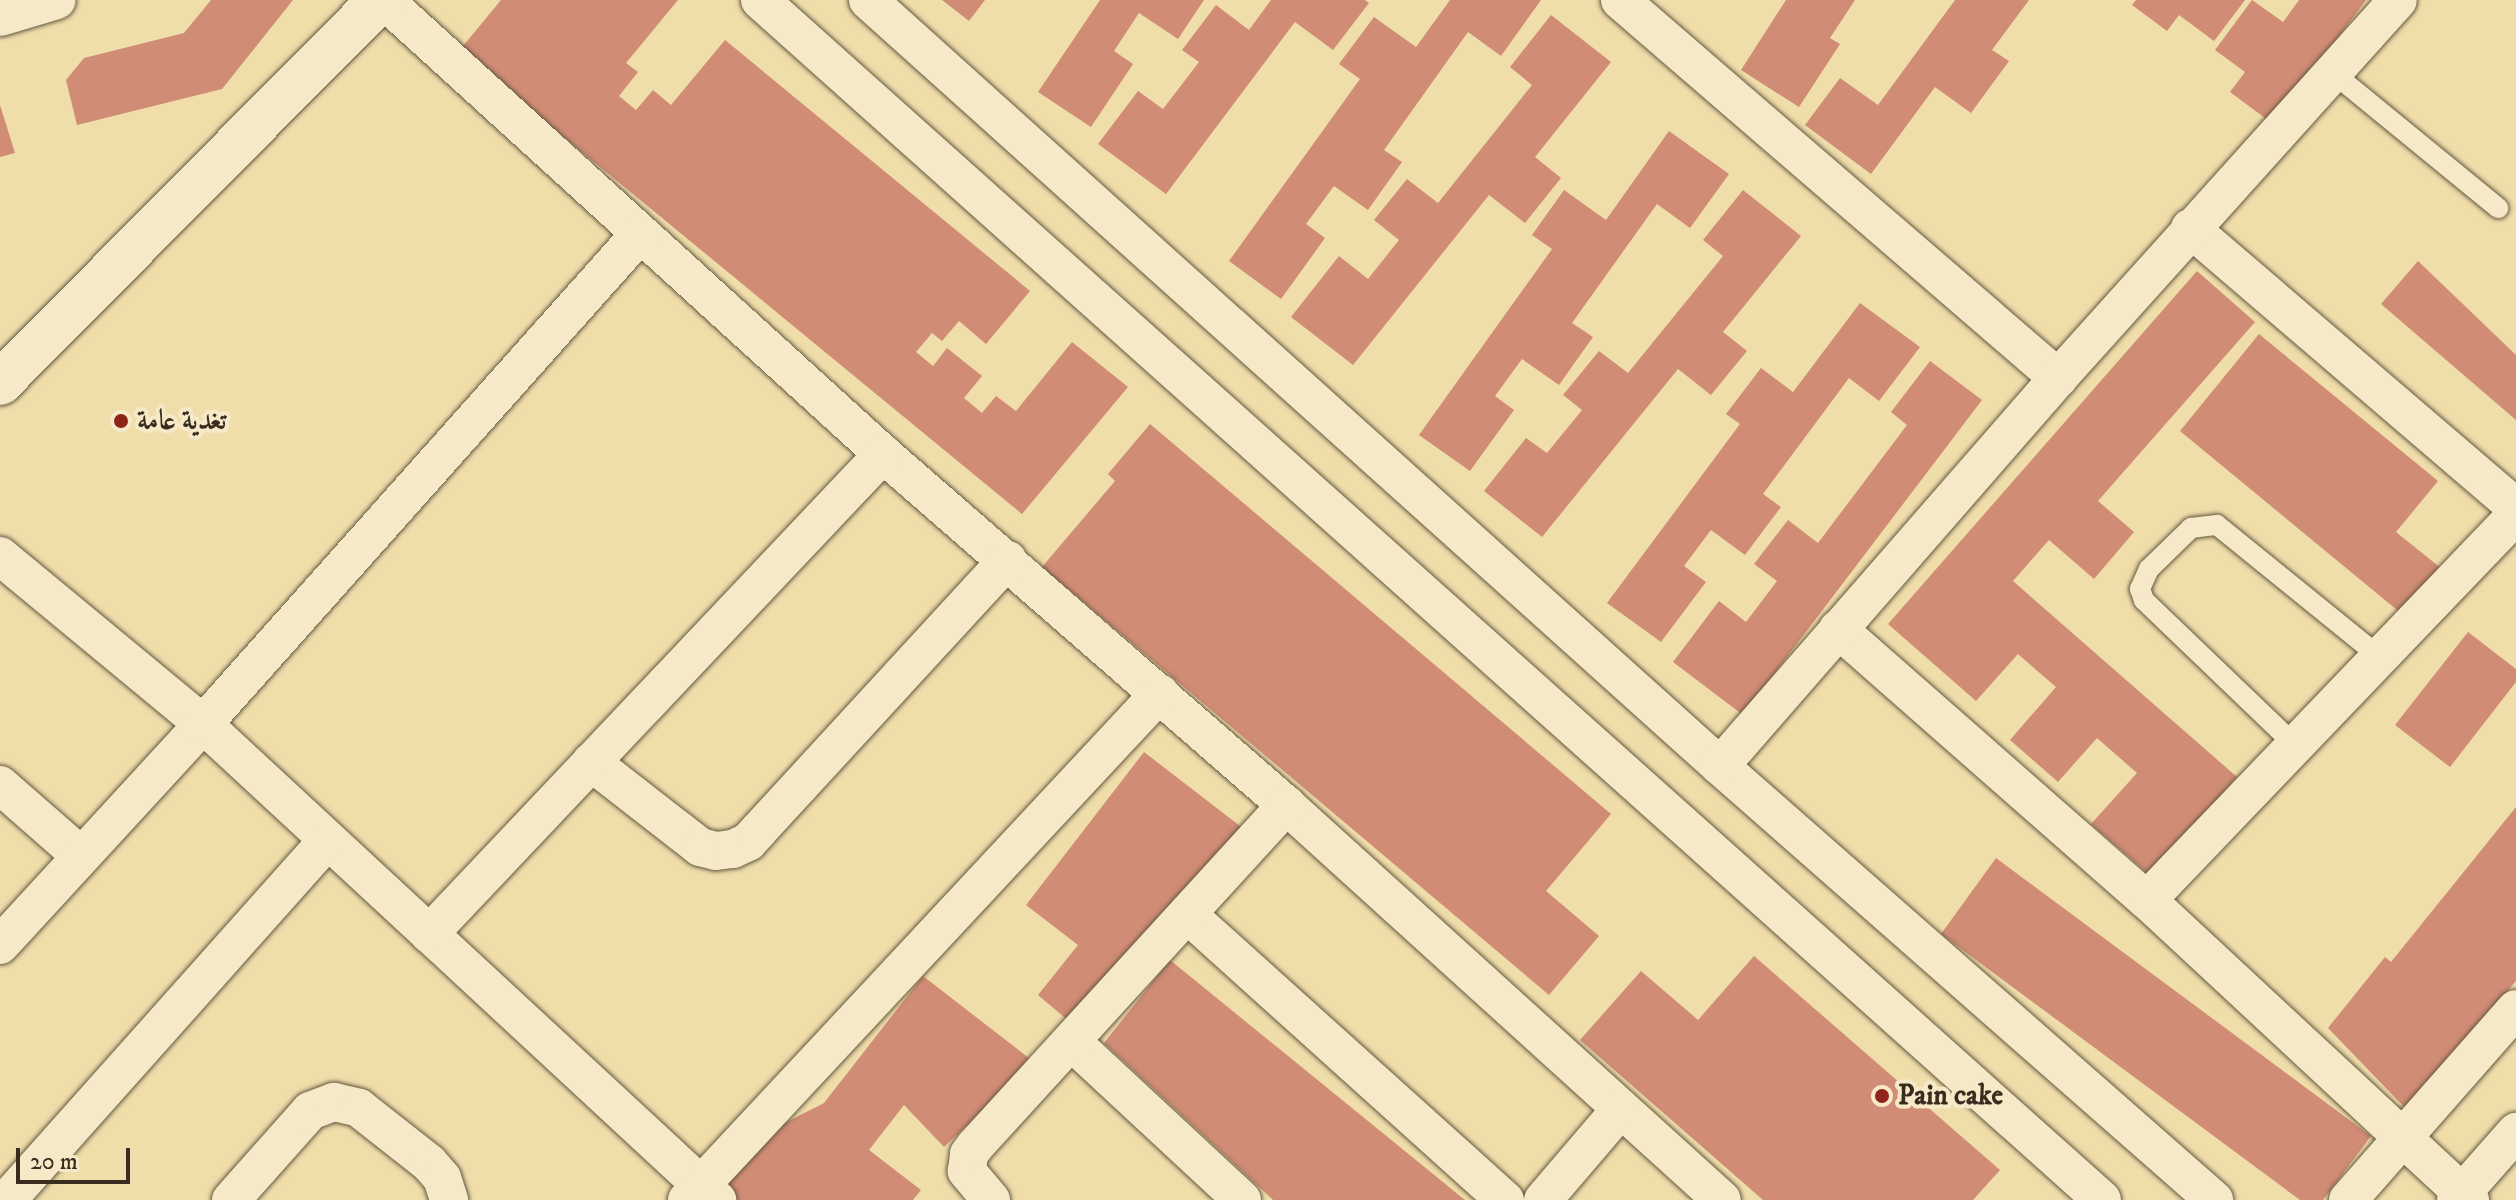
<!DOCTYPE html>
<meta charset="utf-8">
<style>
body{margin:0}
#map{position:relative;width:2516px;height:1200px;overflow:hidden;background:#efddaa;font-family:"IM FELL DW Pica",Amiri,serif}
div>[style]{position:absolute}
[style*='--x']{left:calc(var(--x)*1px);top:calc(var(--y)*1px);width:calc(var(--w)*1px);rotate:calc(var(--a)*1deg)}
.building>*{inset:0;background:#d18c75}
.roads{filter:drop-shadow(0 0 2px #655841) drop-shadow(0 0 2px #655841)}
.service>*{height:20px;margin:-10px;padding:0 10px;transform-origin:10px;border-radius:10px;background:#f5e9c8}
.minor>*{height:38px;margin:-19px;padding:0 19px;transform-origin:19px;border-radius:19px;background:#f5e9c8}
.tertiary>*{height:44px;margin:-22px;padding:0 22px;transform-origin:22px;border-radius:22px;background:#f5e9c8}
.dots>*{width:22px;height:22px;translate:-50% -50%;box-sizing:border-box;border:4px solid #f5e9c8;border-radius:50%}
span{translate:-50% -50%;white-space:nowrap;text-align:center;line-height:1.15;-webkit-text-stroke:8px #f5e9c8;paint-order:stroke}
.poi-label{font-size:28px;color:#372c1e;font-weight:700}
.left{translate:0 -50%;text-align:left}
.scale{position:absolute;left:16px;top:1148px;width:114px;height:36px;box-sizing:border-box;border:4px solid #372c1e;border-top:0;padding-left:10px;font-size:24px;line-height:28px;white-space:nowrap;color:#372c1e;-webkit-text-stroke:6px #f5e9c8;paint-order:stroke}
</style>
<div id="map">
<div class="building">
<div style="clip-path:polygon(211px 0,293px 0,222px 89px,77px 125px,66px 80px,84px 58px,184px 33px)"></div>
<div style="clip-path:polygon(501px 0,678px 0,626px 63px,638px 72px,619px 96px,636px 110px,653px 90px,671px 105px,725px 40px,1030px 291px,986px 344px,959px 321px,942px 341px,932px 333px,916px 352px,933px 366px,947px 348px,982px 376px,964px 398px,982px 413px,996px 396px,1016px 411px,1072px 342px,1128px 387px,1022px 514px,459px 51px)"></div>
<div style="clip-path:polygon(942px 0,985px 0,969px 21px)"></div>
<div style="clip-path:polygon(1100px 0,1204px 0,1178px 39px,1139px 13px,1114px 51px,1133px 64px,1091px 127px,1038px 92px)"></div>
<div style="clip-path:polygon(1271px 0,1365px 0,1369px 3px,1333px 50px,1295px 22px,1166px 194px,1098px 144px,1138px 91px,1163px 109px,1199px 62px,1182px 50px,1216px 5px,1249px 30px)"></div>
<div style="clip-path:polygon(1450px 0,1541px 0,1501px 56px,1468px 32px,1384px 150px,1402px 162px,1368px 210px,1334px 186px,1306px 224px,1325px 238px,1281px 299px,1229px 261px,1360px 79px,1339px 64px,1374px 17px,1416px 47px)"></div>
<div style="clip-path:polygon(1786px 0,1855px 0,1830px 38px,1840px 44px,1799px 107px,1741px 70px)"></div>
<div style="clip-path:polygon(1955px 0,2029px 0,1992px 50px,2009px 61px,1971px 113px,1935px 87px,1871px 174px,1805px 125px,1840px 78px,1878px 105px)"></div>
<div style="clip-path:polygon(2136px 0,2245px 0,2214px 41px,2179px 15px,2167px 31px,2132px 5px)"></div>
<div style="clip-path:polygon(2252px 0,2283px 22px,2299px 0,2366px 0,2273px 124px,2230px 92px,2245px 72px,2215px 50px)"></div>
<div style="clip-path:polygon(1551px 15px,1611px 62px,1535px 157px,1561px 178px,1525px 223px,1489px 195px,1353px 365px,1291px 317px,1339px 256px,1368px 279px,1399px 240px,1374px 220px,1407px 179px,1438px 203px,1532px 85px,1510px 67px)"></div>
<div style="clip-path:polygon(0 105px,15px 153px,0 157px)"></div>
<div style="clip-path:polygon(1669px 131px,1729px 174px,1690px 228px,1657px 204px,1572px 323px,1593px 337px,1559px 385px,1522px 359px,1495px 396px,1514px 410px,1470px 471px,1419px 435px,1552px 249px,1532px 235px,1564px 190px,1606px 220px)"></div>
<div style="clip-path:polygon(1743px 190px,1801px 236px,1723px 332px,1747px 351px,1711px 395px,1678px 369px,1542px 537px,1484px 491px,1526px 438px,1547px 453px,1582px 410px,1563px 395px,1599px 351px,1628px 373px,1723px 256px,1703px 240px)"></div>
<div style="clip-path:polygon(2418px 261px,2516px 355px,2516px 420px,2381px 304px)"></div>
<div style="clip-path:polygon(2197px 271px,2255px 322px,2098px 501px,2134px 532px,2094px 579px,2049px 540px,2013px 581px,2237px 777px,2151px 876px,2091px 824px,2137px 773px,2097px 738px,2058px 782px,2010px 740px,2056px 687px,2018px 654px,1976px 701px,1888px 624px)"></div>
<div style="clip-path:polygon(1860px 303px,1920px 347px,1879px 401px,1849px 378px,1763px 494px,1781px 507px,1745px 555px,1711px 530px,1684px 566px,1706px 582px,1661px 642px,1607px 603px,1740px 424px,1726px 414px,1761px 368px,1793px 392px)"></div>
<div style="clip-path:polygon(2259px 334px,2438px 481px,2396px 532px,2447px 573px,2408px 619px,2180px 431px)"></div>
<div style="clip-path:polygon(1930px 361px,1982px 400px,1743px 715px,1673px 662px,1719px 601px,1746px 622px,1777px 581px,1754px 564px,1788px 520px,1818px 543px,1907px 425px,1891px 412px)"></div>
<div style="clip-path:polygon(1150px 424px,1611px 814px,1546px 891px,1599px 936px,1549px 995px,1042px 567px,1115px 481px,1108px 474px)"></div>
<div style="clip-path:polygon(2468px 632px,2516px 669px,2516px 682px,2450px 767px,2395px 725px)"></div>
<div style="clip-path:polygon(1144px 752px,1253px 836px,1077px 1028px,1038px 995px,1078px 945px,1026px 905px)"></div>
<div style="clip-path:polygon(2516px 807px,2516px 981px,2406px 1109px,2328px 1028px,2385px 957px,2391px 962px)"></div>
<div style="clip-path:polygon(1996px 858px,2371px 1136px,2323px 1200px,2300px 1200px,1941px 934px)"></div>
<div style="clip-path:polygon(1754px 956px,2000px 1170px,1973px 1200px,1763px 1200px,1580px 1040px,1641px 971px,1698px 1020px)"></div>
<div style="clip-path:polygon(1170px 960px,1465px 1200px,1273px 1200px,1104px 1043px)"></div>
<div style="clip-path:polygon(923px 976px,1034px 1062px,944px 1147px,904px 1105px,869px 1150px,921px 1190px,913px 1200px,735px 1200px,719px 1188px,761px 1135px,824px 1103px)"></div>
</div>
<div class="roads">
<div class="service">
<div style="--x:2332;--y:72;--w:215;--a:39.3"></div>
<div style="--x:2296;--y:746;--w:211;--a:-136.2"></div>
<div style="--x:2144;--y:600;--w:12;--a:-110"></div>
<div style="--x:2140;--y:589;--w:22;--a:-66"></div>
<div style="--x:2149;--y:569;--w:59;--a:-44.3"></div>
<div style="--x:2191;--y:528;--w:26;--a:-7"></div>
<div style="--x:2217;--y:525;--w:210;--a:39"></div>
</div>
<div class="minor">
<div style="--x:384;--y:0;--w:675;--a:42.3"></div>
<div style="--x:883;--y:454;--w:534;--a:41.05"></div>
<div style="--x:1286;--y:805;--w:588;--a:42.18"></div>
<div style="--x:760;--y:0;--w:1800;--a:41.8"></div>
<div style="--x:868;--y:0;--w:1146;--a:41.96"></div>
<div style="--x:1720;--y:766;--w:658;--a:41.3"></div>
<div style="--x:1620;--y:0;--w:579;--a:40.79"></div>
<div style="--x:0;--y:17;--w:59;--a:-16.6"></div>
<div style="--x:2190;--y:228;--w:429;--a:40.6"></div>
<div style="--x:0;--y:556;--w:264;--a:39.6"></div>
<div style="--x:203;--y:724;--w:701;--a:42.8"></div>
<div style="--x:1838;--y:629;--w:411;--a:41.3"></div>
<div style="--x:2147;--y:900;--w:441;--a:42.9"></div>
<div style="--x:591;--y:762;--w:138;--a:37.9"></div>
<div style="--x:700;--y:847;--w:16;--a:14"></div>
<div style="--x:716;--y:851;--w:17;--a:-7"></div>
<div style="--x:733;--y:849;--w:17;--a:-25"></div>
<div style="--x:748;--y:842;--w:16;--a:-47"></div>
<div style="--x:759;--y:830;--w:367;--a:-47.4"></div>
<div style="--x:1720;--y:766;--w:515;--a:-48.94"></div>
<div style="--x:2058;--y:378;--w:508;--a:-48.03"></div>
<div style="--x:0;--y:785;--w:108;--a:41.2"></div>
<div style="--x:2147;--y:900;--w:533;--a:-46.22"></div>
<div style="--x:1187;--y:914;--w:428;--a:42"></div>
<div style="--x:429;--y:934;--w:661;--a:-46.59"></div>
<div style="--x:0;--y:945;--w:300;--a:-47.4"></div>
<div style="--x:203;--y:724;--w:655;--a:-48.28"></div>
<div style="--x:1072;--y:1042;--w:232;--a:42.9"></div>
<div style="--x:7;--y:1200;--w:482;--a:-48.3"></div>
<div style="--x:231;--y:1200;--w:119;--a:-48.4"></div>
<div style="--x:310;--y:1111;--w:26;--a:-21"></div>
<div style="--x:334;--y:1102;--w:26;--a:13"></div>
<div style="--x:359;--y:1108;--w:89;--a:38.2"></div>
<div style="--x:429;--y:1163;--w:20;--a:49"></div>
<div style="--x:442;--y:1178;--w:23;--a:72"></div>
<div style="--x:687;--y:1200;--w:693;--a:-46.99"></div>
<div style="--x:991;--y:1200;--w:38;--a:-130"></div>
<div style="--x:967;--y:1171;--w:17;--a:-83"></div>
<div style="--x:969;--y:1154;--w:10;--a:-53"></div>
<div style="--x:975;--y:1146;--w:462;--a:-47.6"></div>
<div style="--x:1543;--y:1200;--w:118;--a:-49.5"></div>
<div style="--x:2348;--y:1200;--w:254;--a:-48.7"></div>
<div style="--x:2456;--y:1200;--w:91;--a:-48.6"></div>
</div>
<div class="tertiary">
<div style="--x:0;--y:383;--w:540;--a:-45.23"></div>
</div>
</div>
<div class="dots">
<div style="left:121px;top:421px;background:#8f2418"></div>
<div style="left:1882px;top:1096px;background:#8f2418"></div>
</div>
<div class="poi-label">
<span class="left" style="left:137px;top:421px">تغدية عامة</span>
<span class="left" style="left:1898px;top:1096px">Pain cake</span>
</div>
<div class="scale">20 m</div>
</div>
